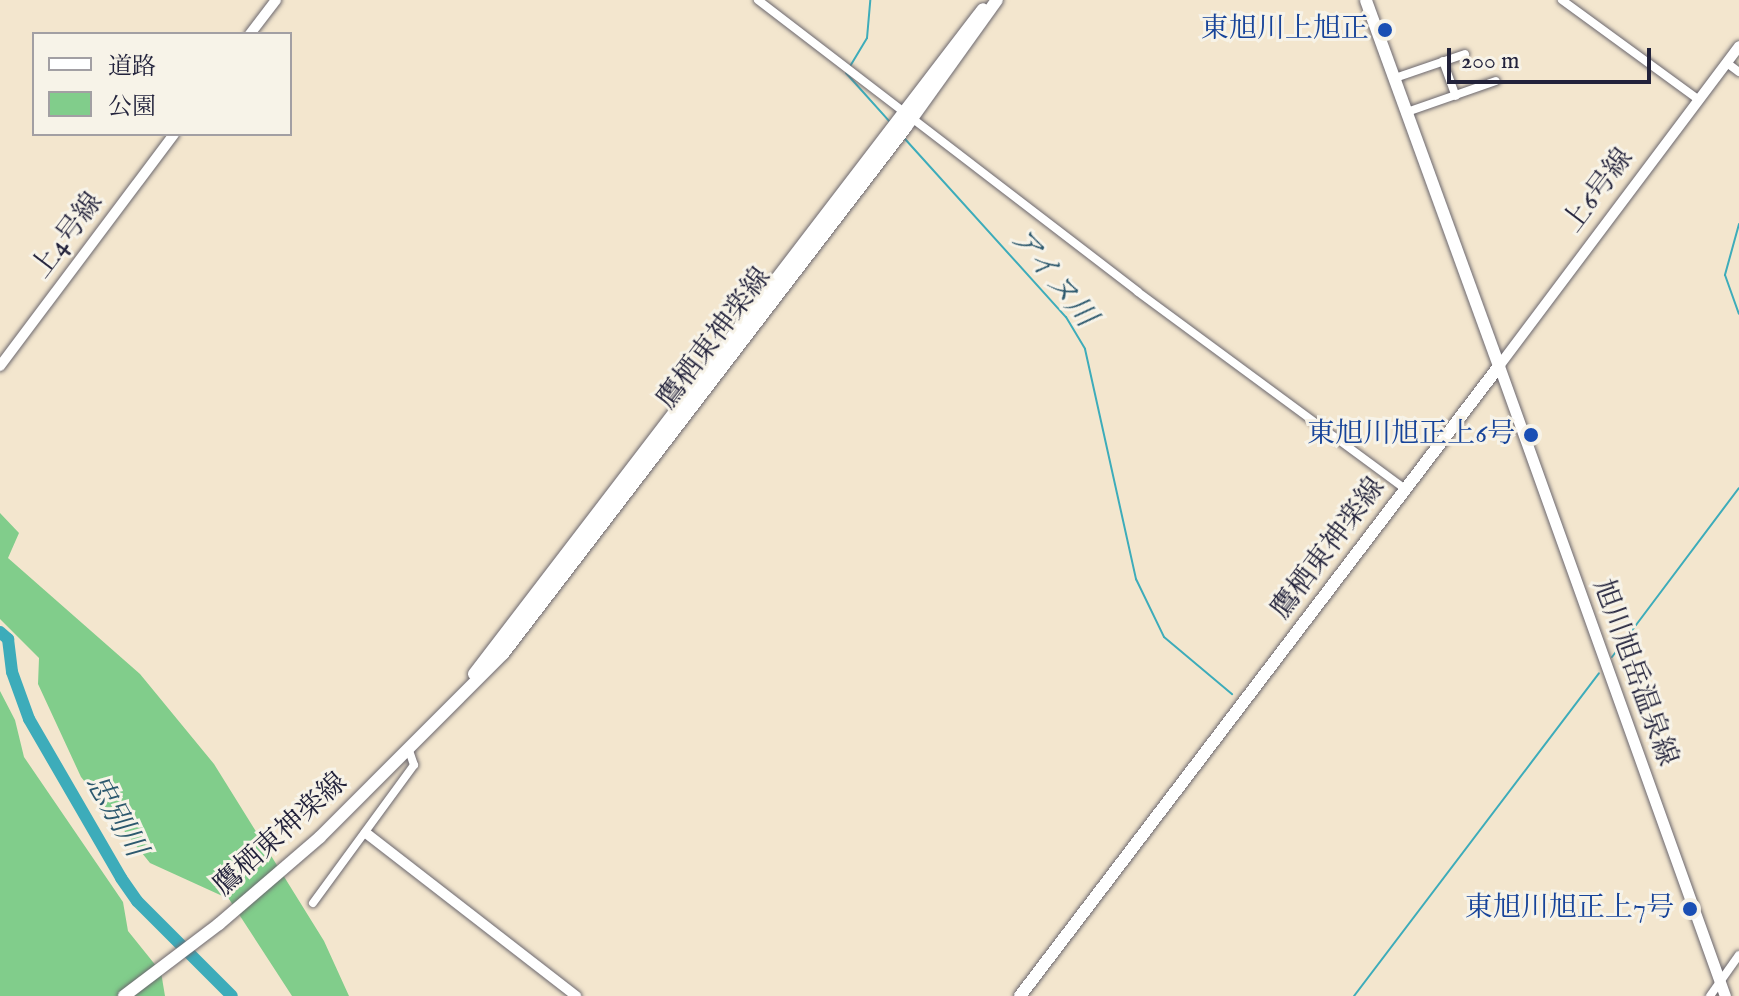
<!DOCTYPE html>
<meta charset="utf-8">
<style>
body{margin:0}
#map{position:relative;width:1739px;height:996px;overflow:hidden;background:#f3e6ce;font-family:"IM FELL English","Noto Serif JP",serif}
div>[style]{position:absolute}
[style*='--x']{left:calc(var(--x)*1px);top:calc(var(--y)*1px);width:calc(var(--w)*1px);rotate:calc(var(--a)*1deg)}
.green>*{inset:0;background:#81cd8b}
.stream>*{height:2px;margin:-1px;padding:0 1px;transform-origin:1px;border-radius:1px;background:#3dacba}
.river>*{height:12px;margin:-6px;padding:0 6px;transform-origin:6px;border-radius:6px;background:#3dacba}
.roads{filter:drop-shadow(0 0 2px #6b676e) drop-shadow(0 0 2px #6b676e)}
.minor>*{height:8px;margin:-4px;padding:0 4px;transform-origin:4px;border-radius:4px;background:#fff}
.tertiary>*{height:10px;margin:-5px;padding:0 5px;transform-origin:5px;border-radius:5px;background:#fff}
.secondary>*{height:11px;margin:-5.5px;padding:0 5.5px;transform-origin:5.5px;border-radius:5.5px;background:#fff}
.primary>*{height:12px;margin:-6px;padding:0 6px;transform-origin:6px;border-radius:6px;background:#fff}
.dots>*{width:22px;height:22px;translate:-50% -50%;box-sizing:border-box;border:4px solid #f7f3e8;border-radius:50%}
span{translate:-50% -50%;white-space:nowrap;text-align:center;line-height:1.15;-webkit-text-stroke:6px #f7f3e8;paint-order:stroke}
.transit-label{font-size:28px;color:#164399}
.right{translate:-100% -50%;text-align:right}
.street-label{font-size:28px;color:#22223b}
.water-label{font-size:30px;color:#2d596e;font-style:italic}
.legend{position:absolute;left:32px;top:32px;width:260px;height:104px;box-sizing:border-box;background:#f7f3e8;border:2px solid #a29fa3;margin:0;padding:10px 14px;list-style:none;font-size:24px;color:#22223b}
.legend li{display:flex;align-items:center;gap:16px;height:40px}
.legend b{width:40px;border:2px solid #a29fa3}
.scale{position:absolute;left:1447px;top:48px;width:204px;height:36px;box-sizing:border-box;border:4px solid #22223b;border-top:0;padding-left:10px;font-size:24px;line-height:28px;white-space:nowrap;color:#22223b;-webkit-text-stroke:6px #f7f3e8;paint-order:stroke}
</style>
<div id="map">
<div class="green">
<div style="clip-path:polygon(0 513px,19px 533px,8px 558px,140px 674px,214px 764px,324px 941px,349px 996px,292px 996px,229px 899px,150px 863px,81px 777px,38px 684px,39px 658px,0 619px)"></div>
<div style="clip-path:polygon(0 691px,15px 720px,24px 757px,123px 902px,128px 931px,161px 972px,165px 996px,0 996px)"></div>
</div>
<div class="stream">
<div style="--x:849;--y:68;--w:35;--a:-59"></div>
<div style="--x:867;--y:38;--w:38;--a:-85"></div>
<div style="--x:846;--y:73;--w:66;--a:48.1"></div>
<div style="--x:905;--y:139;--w:240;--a:47.9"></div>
<div style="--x:1066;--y:317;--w:37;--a:59"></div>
<div style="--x:1085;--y:349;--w:236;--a:77.5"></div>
<div style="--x:1136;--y:579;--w:64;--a:64.2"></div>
<div style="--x:1164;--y:637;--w:89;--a:40"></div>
<div style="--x:1739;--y:224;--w:53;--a:105.4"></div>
<div style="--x:1725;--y:275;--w:41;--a:70.3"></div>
<div style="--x:1612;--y:657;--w:211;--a:-53.1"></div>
<div style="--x:1354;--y:996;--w:405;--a:-52.8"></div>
</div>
<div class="river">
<div style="--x:0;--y:632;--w:11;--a:41"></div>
<div style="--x:8;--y:639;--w:33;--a:83"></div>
<div style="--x:12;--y:672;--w:50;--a:70.1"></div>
<div style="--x:29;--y:719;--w:184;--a:59.9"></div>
<div style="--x:121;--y:878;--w:28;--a:55"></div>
<div style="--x:137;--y:901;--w:134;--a:45"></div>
</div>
<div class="roads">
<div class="minor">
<div style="--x:758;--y:0;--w:479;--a:37.5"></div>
<div style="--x:1138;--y:292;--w:332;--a:36.4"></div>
<div style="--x:1562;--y:0;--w:170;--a:36.1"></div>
<div style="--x:1443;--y:61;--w:37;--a:70"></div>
<div style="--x:1727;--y:63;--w:15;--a:37"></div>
<div style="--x:1395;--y:78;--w:74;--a:-18.9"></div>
<div style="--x:1407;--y:112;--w:94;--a:-19.2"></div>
<div style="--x:313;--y:903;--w:171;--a:-53.8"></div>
<div style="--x:414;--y:765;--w:18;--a:-109"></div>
<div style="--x:1710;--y:996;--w:50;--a:-54.7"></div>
</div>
<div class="tertiary">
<div style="--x:250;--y:34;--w:43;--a:-52.6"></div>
<div style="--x:0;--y:366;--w:290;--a:-53.1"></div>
<div style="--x:1499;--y:366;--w:400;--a:-53.1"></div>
<div style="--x:366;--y:833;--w:266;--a:37.8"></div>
</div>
<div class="secondary">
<div style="--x:1499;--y:366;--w:669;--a:70.27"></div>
</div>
<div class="primary">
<div style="--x:474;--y:674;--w:837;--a:-52.57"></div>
<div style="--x:124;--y:996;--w:119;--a:-37.2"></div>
<div style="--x:219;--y:924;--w:133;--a:-40.7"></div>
<div style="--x:320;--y:837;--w:259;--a:-45"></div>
<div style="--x:503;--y:654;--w:663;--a:-52.59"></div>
<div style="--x:906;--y:127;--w:156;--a:-54.4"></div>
<div style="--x:1020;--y:996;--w:791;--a:-52.75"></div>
<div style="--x:1499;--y:366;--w:389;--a:-110"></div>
</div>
</div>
<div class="dots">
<div style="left:1385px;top:30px;background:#1a4fb4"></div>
<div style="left:1531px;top:435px;background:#1a4fb4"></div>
<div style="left:1690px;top:909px;background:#1a4fb4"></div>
</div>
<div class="transit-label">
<span class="right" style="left:1369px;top:30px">東旭川上旭正</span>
<span class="right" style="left:1515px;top:435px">東旭川旭正上6号</span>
<span class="right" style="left:1674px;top:909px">東旭川旭正上7号</span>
</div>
<div class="street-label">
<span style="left:1599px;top:191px;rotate:-53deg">上6号線</span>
<span style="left:68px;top:236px;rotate:-53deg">上4号線</span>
<span style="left:715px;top:339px;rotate:-53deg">鷹栖東神楽線</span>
<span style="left:1329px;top:549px;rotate:-53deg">鷹栖東神楽線</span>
<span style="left:1634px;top:673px;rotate:70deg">旭川旭岳温泉線</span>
<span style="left:281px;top:835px;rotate:-42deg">鷹栖東神楽線</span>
</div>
<div class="water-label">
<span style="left:1052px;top:278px;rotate:51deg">アイヌ川</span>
<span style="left:115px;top:816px;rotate:60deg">忠別川</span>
</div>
<ul class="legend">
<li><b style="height:10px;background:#fff"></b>道路</li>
<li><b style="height:22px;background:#81cd8b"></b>公園</li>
</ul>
<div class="scale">200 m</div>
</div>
